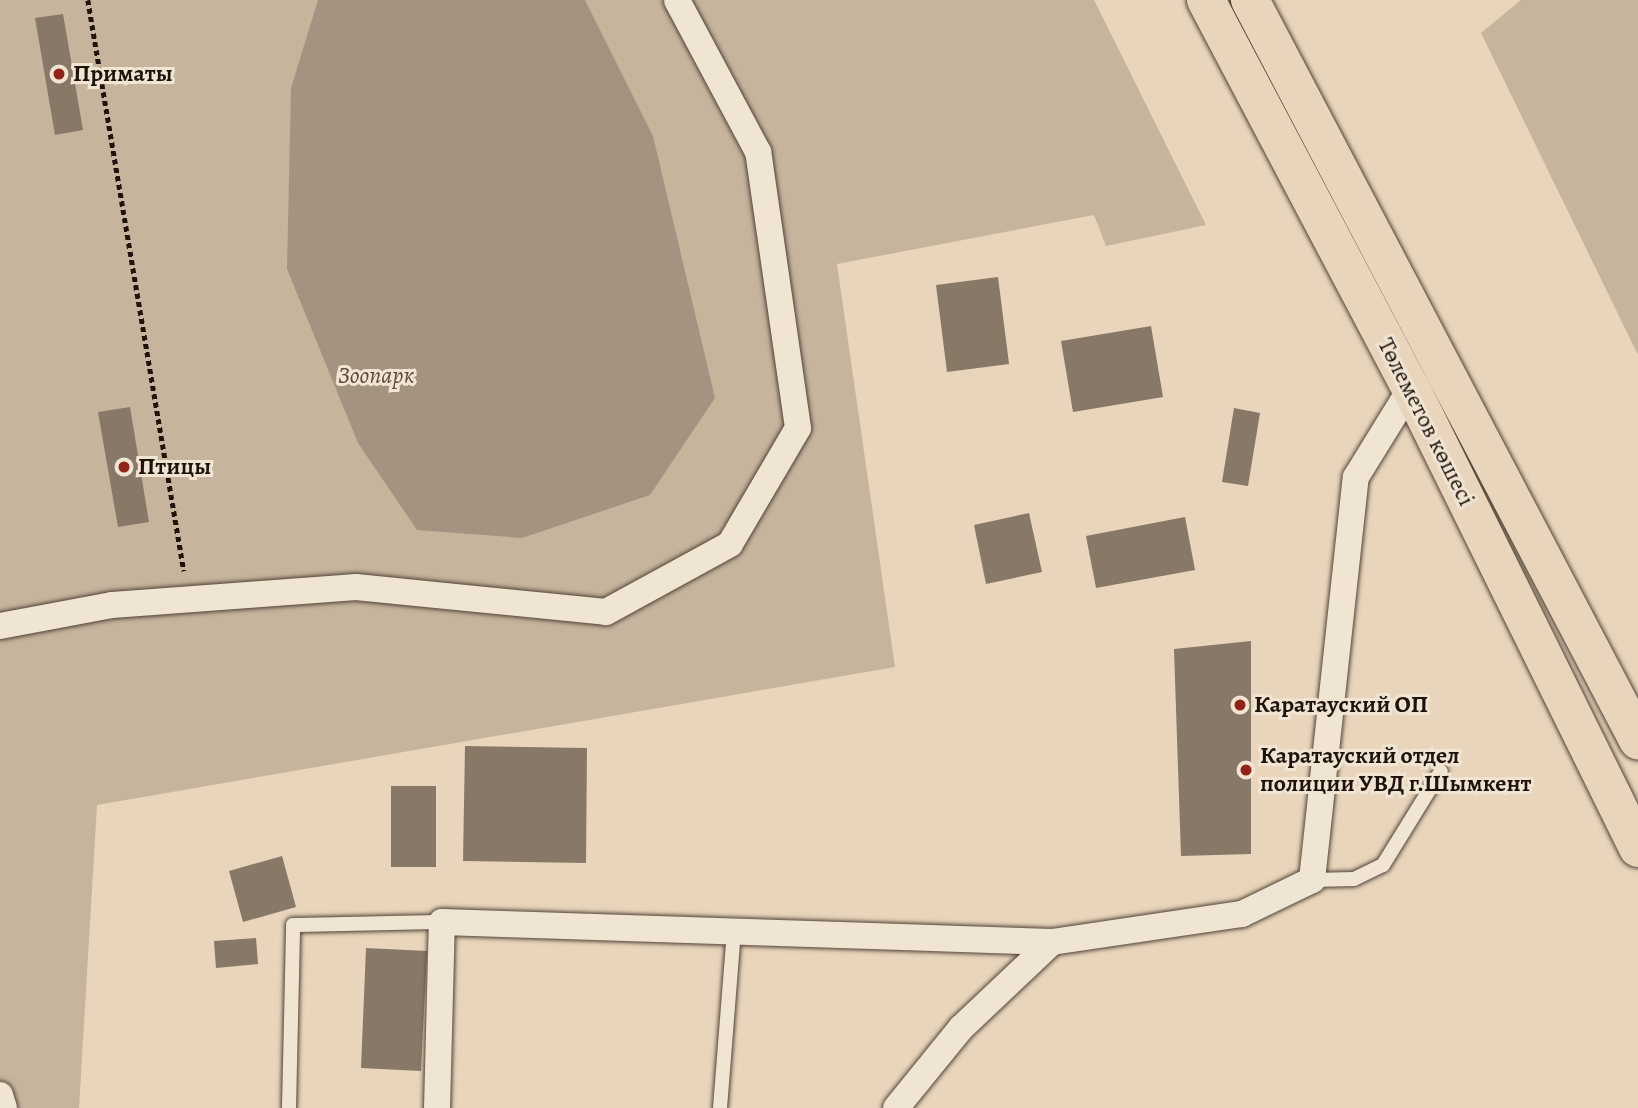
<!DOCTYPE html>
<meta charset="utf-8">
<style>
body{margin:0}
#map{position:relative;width:1638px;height:1108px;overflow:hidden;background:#e8d5bb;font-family:Alegreya,serif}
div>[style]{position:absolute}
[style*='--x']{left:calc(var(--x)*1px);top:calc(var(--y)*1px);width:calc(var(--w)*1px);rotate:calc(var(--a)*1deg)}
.green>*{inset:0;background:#c6b49d}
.water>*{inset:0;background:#a49380}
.building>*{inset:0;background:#887867}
.path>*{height:4.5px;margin-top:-2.25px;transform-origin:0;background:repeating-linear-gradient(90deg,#1f140c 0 5px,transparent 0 8.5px)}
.roads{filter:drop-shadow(0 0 2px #514438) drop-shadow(0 0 2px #514438)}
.service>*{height:14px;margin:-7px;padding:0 7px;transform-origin:7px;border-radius:7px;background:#f0e4d3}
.minor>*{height:26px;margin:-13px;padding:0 13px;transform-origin:13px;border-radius:13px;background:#f0e4d3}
.primary>*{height:38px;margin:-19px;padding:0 19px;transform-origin:19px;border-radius:19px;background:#e8d5bb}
.dots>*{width:19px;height:19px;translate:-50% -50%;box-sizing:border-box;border:4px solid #f0e4d3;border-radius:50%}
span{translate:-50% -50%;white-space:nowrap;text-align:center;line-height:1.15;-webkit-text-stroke:6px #f0e4d3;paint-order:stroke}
.poi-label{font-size:24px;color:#1f140c;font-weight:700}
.left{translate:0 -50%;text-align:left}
.park-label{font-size:24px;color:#594c3f;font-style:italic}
.street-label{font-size:24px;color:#1f140c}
</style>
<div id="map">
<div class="green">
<div style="clip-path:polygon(0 0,1094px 0,1206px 225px,1106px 246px,1094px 215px,837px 264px,895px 667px,97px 805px,79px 1108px,0 1108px)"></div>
<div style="clip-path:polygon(1521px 0,1638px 0,1638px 355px,1481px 33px)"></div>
</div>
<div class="water">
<div style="clip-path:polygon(318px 0,585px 0,653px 136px,715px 398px,650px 495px,522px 538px,417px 530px,358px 443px,287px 269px,291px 88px)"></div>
</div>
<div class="building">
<div style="clip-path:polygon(63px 14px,83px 130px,55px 135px,35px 18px)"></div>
<div style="clip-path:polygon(998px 277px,1009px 364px,947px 372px,936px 285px)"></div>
<div style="clip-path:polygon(1151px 326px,1163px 397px,1073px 412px,1061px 341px)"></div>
<div style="clip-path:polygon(130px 407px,149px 522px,118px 527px,98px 412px)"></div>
<div style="clip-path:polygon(1234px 408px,1260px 413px,1248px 486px,1222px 482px)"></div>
<div style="clip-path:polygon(1029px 513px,1042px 572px,986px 584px,974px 525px)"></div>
<div style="clip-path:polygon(1185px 517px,1195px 570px,1096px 588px,1086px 536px)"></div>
<div style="clip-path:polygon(1251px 641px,1251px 854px,1181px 856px,1174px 649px)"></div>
<div style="clip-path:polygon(465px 746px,587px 748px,586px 863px,463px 861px)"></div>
<div style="clip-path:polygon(391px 786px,436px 786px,436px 867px,391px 867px)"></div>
<div style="clip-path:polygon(282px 856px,296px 907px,243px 922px,229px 871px)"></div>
<div style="clip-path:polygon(256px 938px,258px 964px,216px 968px,214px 941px)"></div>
<div style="clip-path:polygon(366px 948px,427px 951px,421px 1071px,361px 1068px)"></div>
</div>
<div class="path">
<div style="--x:88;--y:0;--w:579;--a:80.46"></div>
</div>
<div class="roads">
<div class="service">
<div style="--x:1312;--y:880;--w:42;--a:-1.4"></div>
<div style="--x:1354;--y:879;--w:32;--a:-26"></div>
<div style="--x:1383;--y:865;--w:110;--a:-58.3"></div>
<div style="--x:289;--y:1108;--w:183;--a:-88.7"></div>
<div style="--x:293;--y:925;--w:149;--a:-1.2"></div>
<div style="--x:720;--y:1108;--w:178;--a:-85.5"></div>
</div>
<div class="minor">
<div style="--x:0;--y:626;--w:114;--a:-10.6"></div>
<div style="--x:112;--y:605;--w:245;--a:-4.2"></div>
<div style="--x:356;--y:587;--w:251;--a:5.7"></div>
<div style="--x:606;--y:612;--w:141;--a:-28.7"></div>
<div style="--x:730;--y:544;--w:134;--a:-59.6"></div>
<div style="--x:798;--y:428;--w:279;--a:-98.2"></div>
<div style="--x:758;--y:152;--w:172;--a:-118.1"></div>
<div style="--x:0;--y:1095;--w:14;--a:73"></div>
<div style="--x:437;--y:1108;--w:186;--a:-88.5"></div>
<div style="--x:442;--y:922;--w:610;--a:1.88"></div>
<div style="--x:1052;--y:942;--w:192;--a:-8.4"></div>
<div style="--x:1242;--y:914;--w:78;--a:-25.9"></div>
<div style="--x:1312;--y:880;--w:405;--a:-83.8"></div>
<div style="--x:1356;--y:477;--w:105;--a:-58.3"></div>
<div style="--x:896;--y:1108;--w:103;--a:-50.9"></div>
<div style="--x:961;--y:1028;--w:125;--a:-43.4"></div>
</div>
<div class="primary">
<div style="--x:1206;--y:0;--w:439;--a:62.2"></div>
<div style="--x:1411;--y:388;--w:513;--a:63.73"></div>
<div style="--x:1250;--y:0;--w:836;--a:62.33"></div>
</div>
</div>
<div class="dots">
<div style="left:59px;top:74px;background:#8f2418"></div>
<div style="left:124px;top:467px;background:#8f2418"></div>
<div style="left:1240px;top:705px;background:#8f2418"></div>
<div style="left:1246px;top:770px;background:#8f2418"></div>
</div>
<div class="poi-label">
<span class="left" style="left:73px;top:74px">Приматы</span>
<span class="left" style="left:138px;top:467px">Птицы</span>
<span class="left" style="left:1254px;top:705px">Каратауский ОП</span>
<span class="left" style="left:1260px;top:770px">Каратауский отдел<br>полиции УВД г.Шымкент</span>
</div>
<div class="park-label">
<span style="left:376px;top:376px">Зоопарк</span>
</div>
<div class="street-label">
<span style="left:1426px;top:422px;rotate:63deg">Төлеметов көшесі</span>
</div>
</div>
